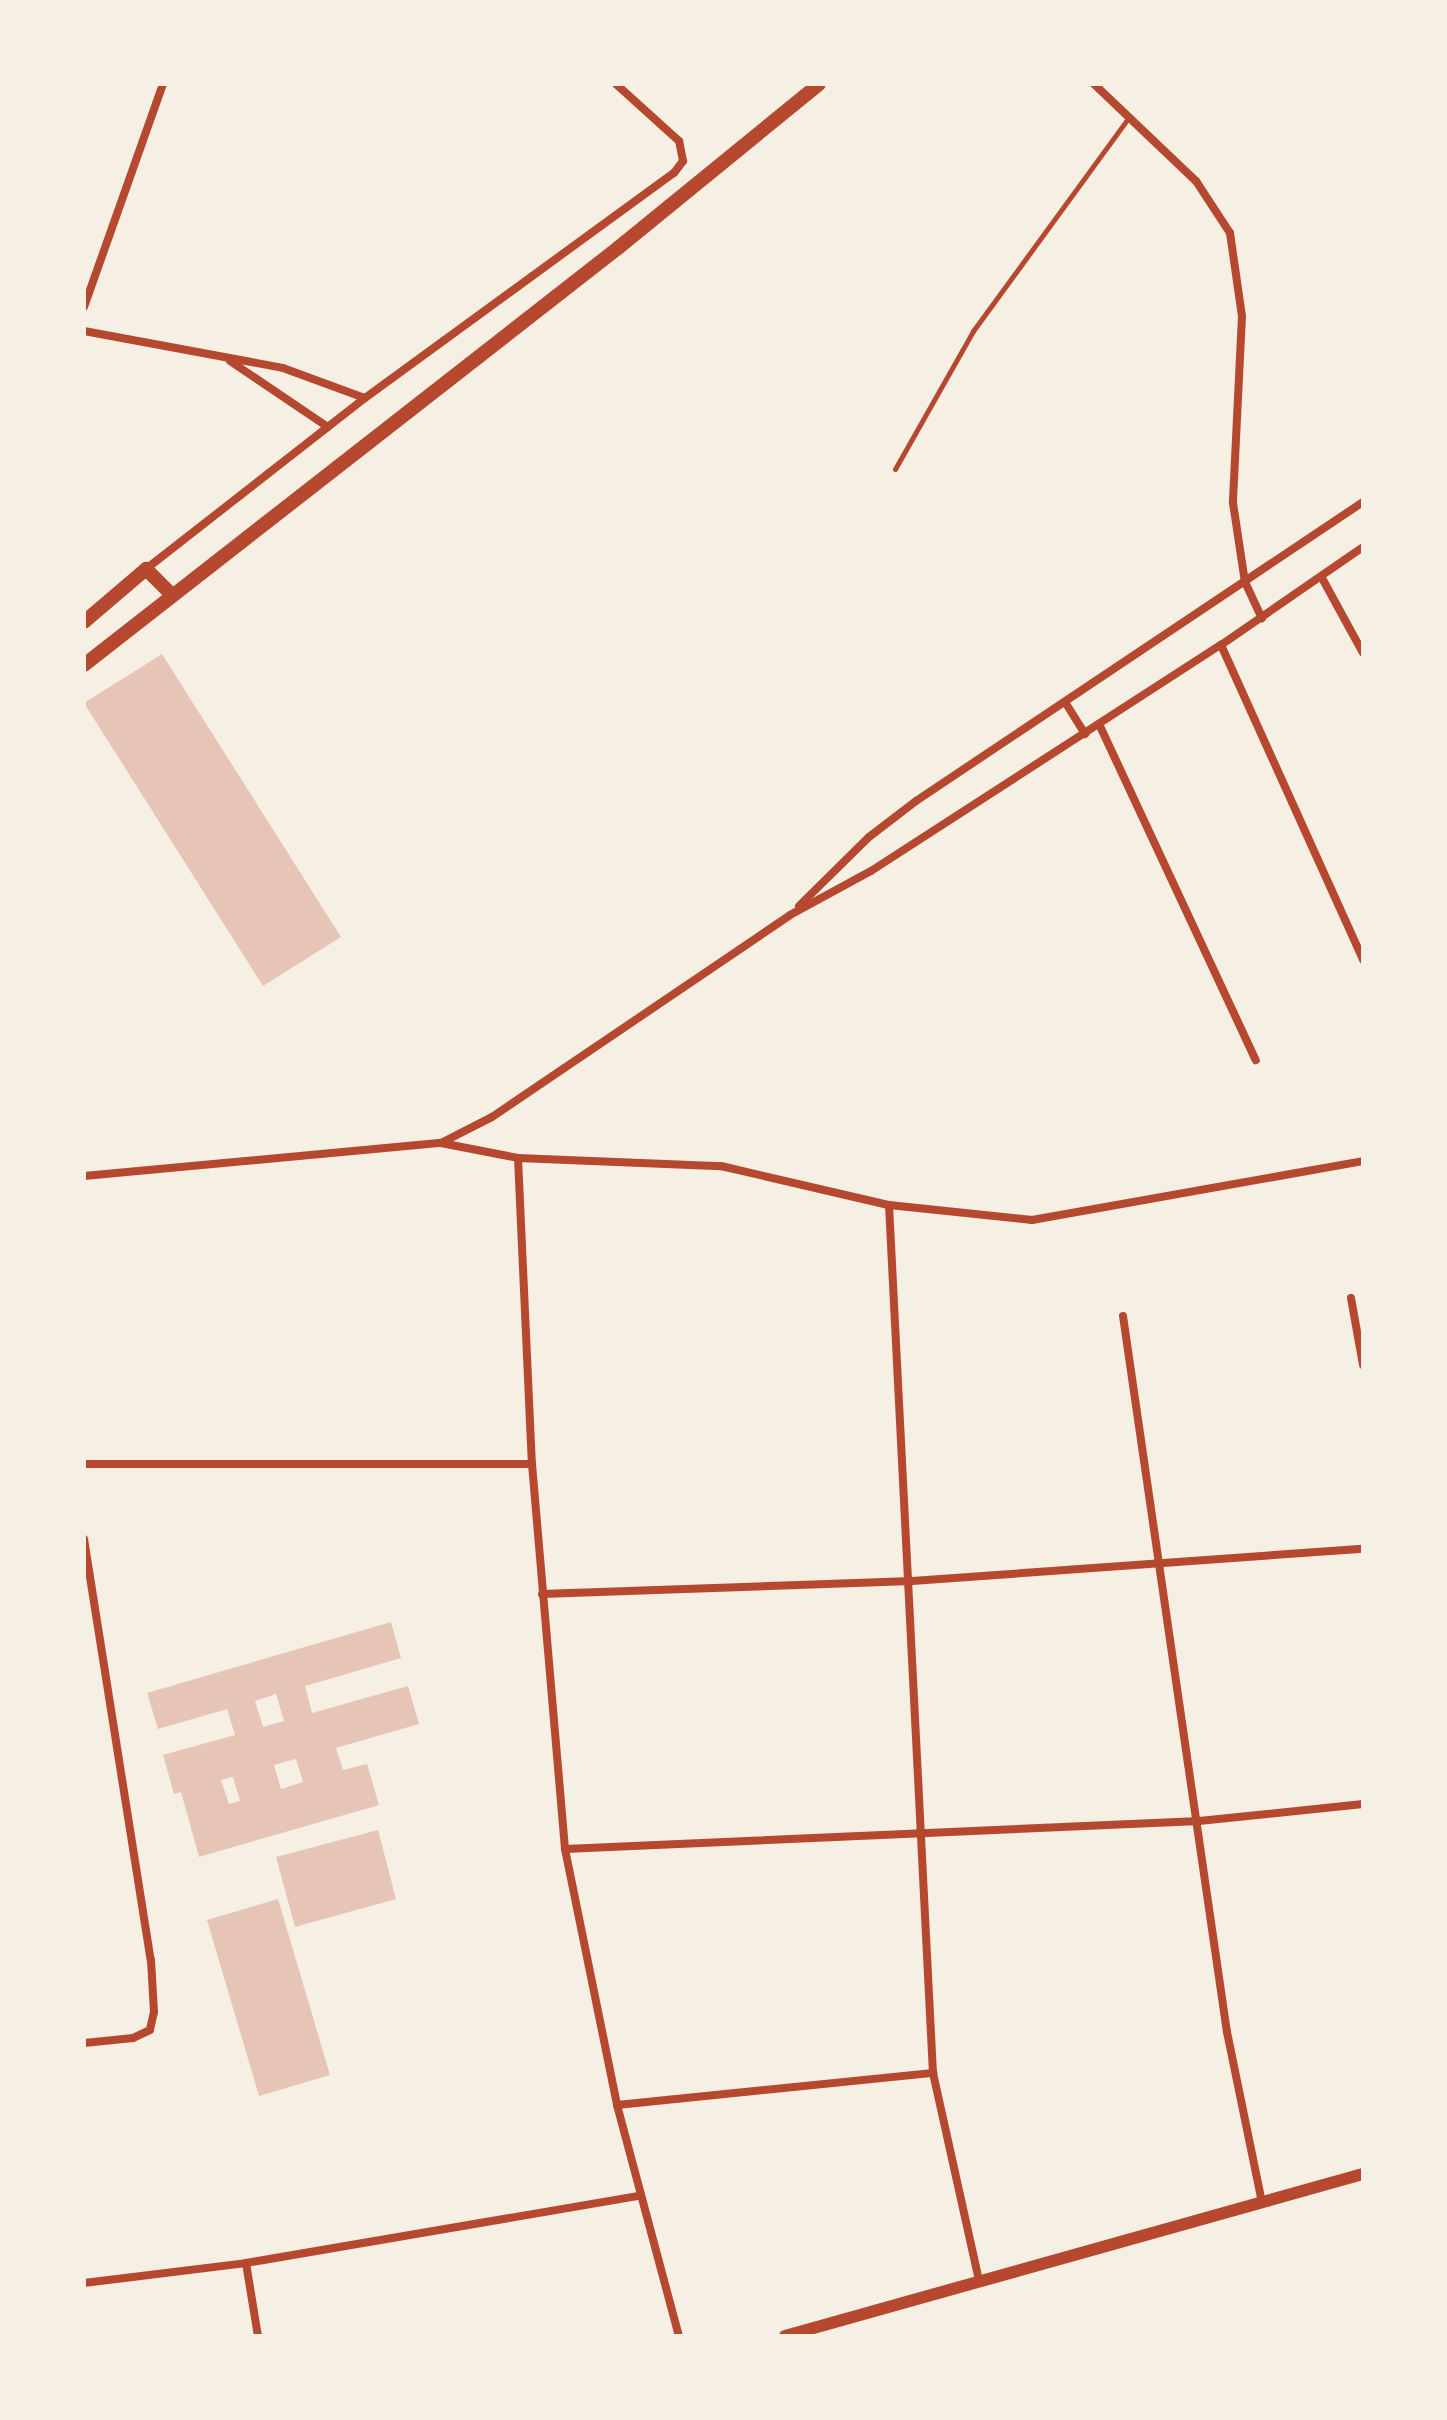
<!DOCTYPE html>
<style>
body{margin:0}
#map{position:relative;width:1447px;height:2420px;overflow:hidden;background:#f6efe4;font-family:Jost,sans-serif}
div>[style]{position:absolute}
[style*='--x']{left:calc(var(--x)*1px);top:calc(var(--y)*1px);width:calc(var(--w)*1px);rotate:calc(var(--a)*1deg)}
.building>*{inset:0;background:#e6c5b7}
.service>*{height:5px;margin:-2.5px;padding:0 2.5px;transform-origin:2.5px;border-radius:2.5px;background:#b5482f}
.minor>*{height:8px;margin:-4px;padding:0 4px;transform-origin:4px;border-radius:4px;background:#b5482f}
.tertiary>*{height:12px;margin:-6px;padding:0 6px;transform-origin:6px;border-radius:6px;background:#b5482f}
.secondary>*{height:14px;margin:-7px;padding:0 7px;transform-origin:7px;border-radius:7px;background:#b5482f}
span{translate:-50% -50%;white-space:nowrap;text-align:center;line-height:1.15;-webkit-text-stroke:6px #f6efe4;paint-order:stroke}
.frame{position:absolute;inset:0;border:86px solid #f6efe4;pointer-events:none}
</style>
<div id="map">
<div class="building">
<div style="clip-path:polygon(162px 654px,341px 937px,263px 986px,84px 703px)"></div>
<div style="clip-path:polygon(evenodd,391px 1622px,401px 1658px,305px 1686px,312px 1713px,408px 1686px,419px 1724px,336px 1748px,343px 1770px,367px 1764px,379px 1805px,199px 1857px,181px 1792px,174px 1794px,163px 1755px,235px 1735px,227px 1709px,158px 1729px,147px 1693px,391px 1622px,276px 1694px,284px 1721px,263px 1727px,255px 1701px,276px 1694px,391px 1622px,296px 1759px,303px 1782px,281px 1789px,274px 1765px,296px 1759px,391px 1622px,233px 1777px,240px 1801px,229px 1804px,221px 1780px,233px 1777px)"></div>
<div style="clip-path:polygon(378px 1830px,396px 1899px,295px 1927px,276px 1857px)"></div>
<div style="clip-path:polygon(278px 1899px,330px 2075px,259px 2096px,207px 1920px)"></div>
</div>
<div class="service">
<div style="--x:895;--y:469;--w:159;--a:-60.5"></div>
<div style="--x:973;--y:331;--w:265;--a:-53.9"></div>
</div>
<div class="minor">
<div style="--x:1094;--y:84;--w:141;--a:43.6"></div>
<div style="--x:1196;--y:181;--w:62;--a:56.8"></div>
<div style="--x:1230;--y:233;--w:84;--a:81.8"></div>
<div style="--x:1242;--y:316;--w:187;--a:92.8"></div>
<div style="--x:1233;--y:503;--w:80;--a:81.4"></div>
<div style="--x:1245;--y:582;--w:40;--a:65"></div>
<div style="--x:84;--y:307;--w:237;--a:-70.5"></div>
<div style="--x:84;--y:331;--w:202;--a:10.5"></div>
<div style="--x:283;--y:368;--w:87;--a:20.1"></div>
<div style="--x:230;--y:361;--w:118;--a:34"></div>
<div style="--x:146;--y:569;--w:278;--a:-38"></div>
<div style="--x:365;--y:398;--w:382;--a:-36.1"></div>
<div style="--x:674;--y:173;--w:15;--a:-53"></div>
<div style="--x:683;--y:161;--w:20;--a:-101"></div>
<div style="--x:679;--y:141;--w:85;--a:-137.9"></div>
<div style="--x:1322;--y:578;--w:85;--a:61.3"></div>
<div style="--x:1221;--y:645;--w:346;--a:65.7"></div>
<div style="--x:1065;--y:702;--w:38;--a:58"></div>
<div style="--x:1099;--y:724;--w:371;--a:65"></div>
<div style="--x:799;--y:906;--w:98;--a:-44.6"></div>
<div style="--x:869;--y:837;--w:59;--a:-37.5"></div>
<div style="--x:916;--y:801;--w:538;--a:-33.78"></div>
<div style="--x:441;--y:1143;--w:78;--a:11"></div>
<div style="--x:518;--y:1158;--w:203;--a:2.3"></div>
<div style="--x:721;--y:1166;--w:172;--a:13.1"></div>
<div style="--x:889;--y:1205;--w:144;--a:6"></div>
<div style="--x:1032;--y:1220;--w:336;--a:-10.1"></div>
<div style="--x:518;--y:1158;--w:306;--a:87.4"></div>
<div style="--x:532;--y:1464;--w:386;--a:85.1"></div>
<div style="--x:565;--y:1849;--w:261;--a:78.5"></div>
<div style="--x:617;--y:2105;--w:239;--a:75"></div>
<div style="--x:84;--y:1176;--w:359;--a:-5.3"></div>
<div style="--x:441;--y:1143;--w:57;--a:-27"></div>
<div style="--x:492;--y:1117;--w:360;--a:-34.1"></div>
<div style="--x:790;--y:915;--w:92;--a:-28.5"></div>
<div style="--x:871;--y:871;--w:417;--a:-32.9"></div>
<div style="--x:1221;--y:645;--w:173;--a:-34.6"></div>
<div style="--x:889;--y:1205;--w:869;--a:87.1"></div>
<div style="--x:933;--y:2073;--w:212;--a:77.5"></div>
<div style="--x:1351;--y:1298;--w:68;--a:79.8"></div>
<div style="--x:1123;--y:1316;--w:724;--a:81.74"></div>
<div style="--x:1227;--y:2032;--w:174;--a:78.4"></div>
<div style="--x:84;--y:1464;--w:448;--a:0"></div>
<div style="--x:84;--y:1539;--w:426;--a:81"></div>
<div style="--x:151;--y:1960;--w:52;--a:86.7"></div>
<div style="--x:154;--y:2012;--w:18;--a:103"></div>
<div style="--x:150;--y:2030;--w:19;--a:155"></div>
<div style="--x:133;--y:2038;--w:49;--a:174.2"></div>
<div style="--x:542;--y:1594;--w:370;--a:-2"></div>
<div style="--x:912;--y:1581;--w:452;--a:-4.1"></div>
<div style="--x:565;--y:1849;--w:635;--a:-2.53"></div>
<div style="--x:1199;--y:1821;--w:165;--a:-5.9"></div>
<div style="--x:617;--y:2105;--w:318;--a:-5.8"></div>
<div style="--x:246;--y:2263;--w:74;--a:80.7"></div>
<div style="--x:84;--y:2283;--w:163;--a:-7"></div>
<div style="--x:246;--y:2263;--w:400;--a:-9.7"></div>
</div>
<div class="tertiary">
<div style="--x:785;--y:2336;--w:600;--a:-15.66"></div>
</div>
<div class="secondary">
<div style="--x:84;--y:622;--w:82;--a:-40.5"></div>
<div style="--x:146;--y:569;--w:37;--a:45"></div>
<div style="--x:84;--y:665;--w:678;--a:-37.99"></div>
<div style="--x:618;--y:248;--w:259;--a:-39.2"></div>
</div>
<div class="frame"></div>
</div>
